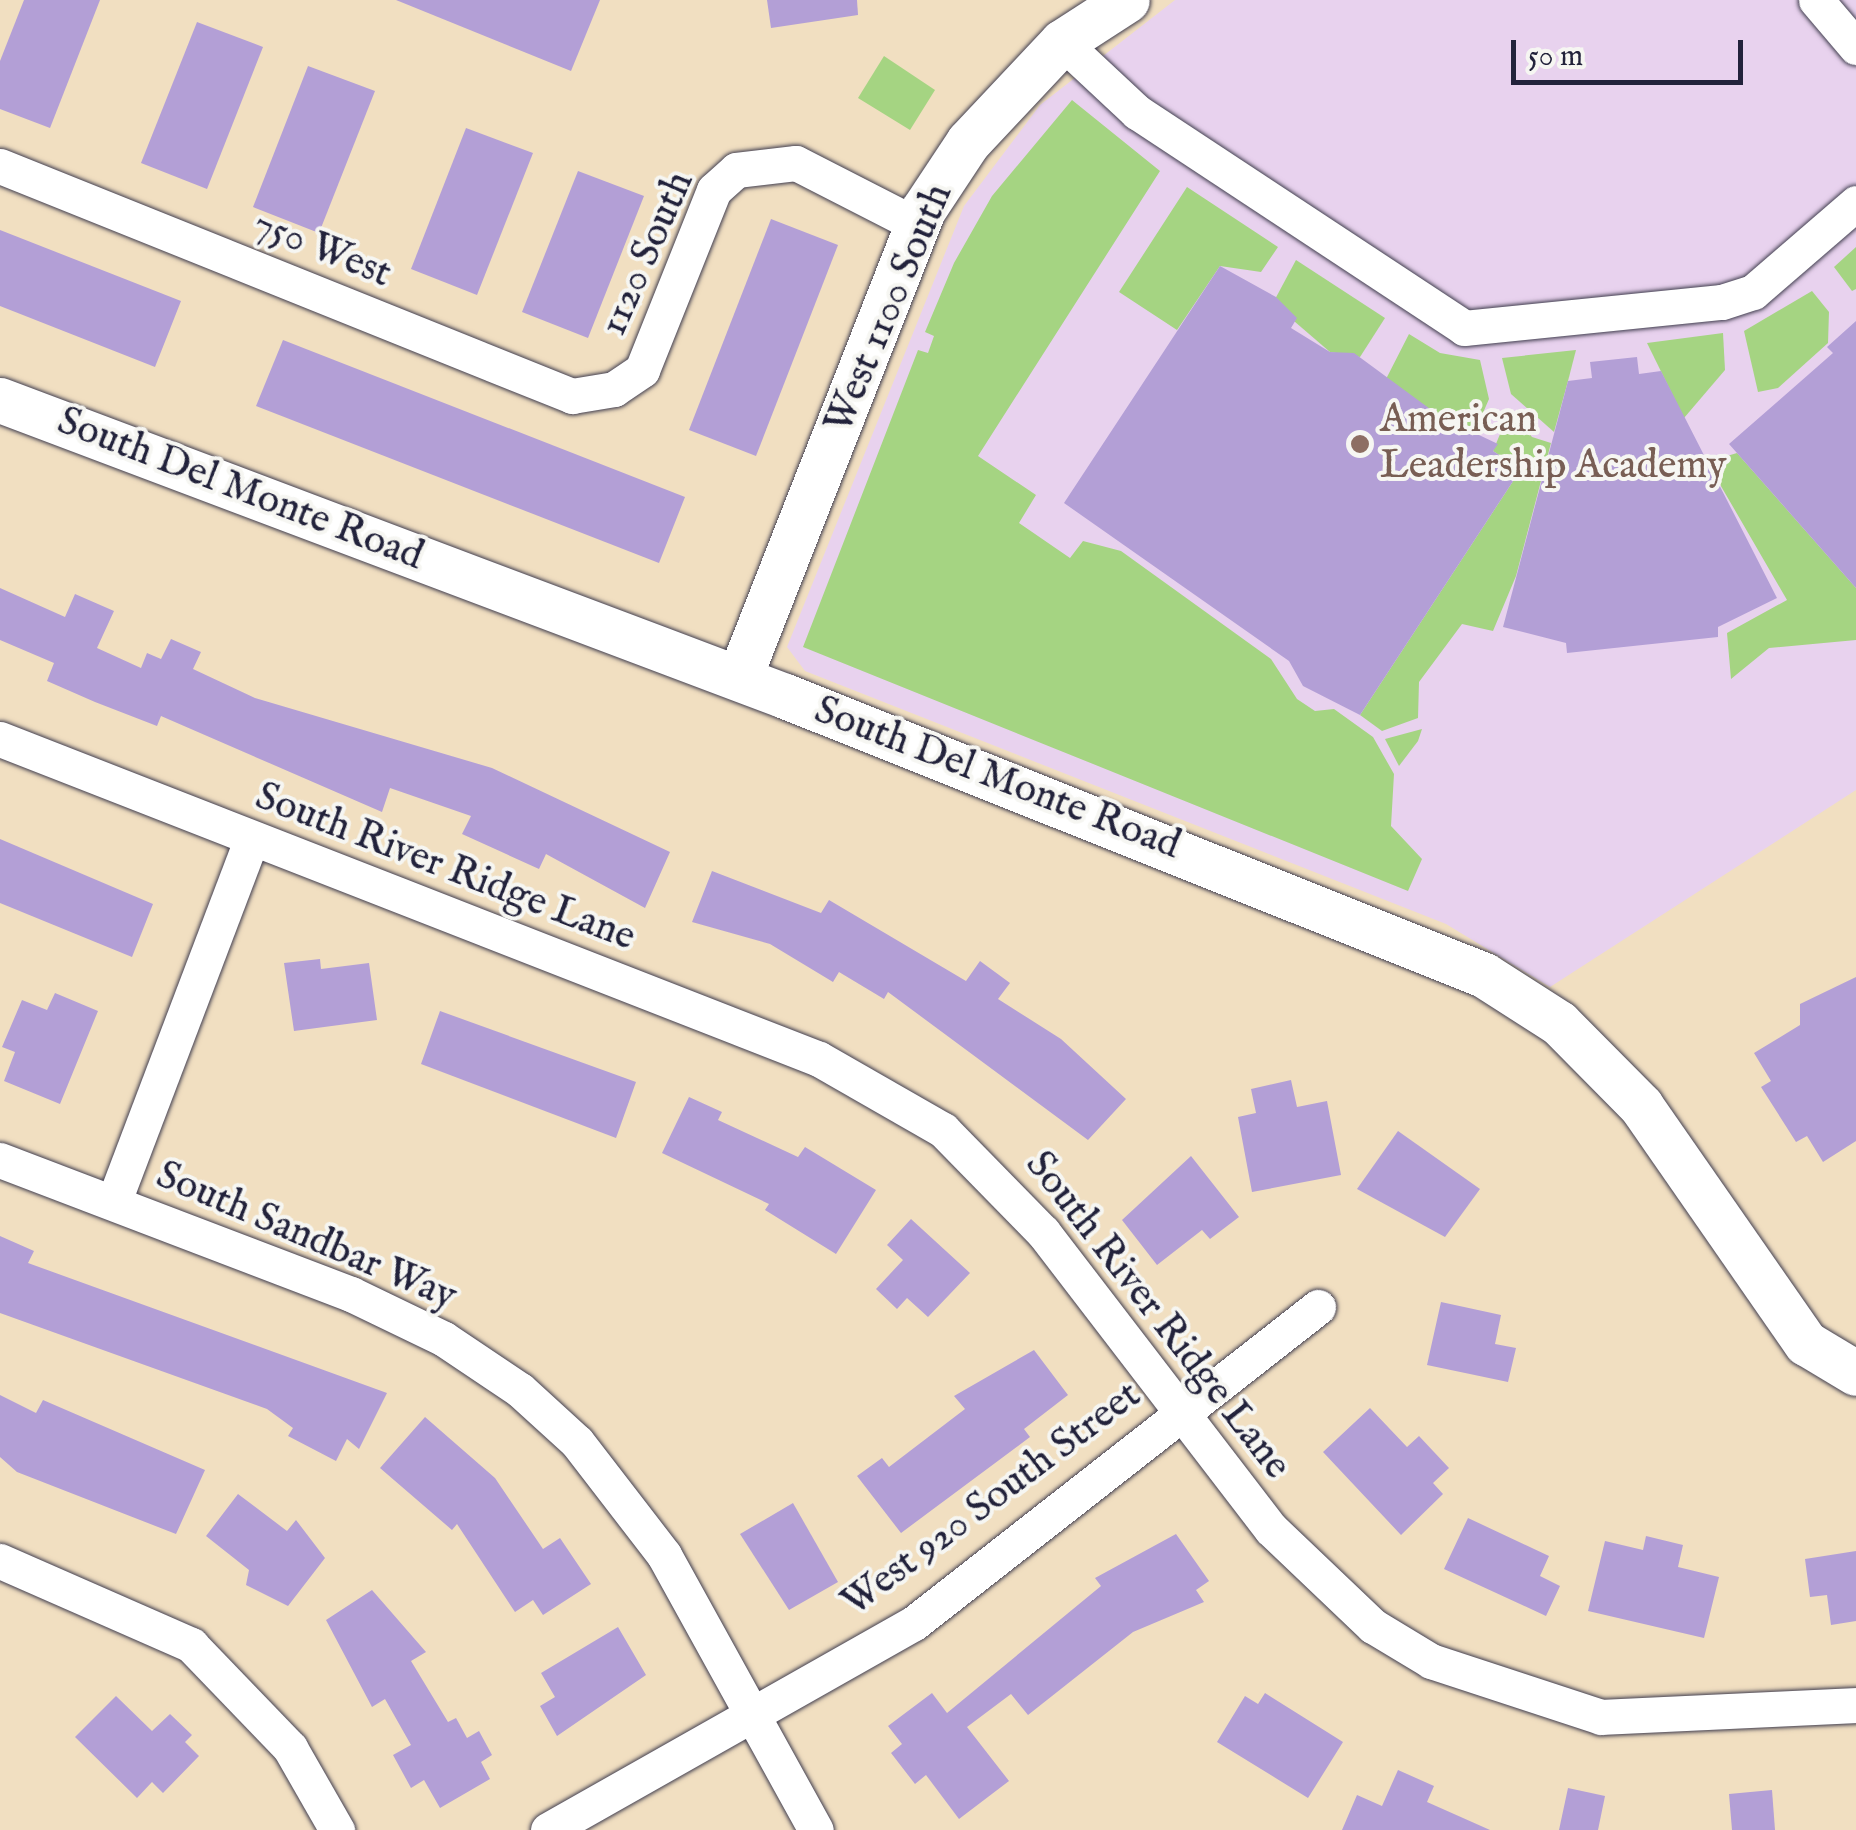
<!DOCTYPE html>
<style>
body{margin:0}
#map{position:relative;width:1856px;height:1830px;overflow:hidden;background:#f1dfc1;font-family:"IM FELL English",serif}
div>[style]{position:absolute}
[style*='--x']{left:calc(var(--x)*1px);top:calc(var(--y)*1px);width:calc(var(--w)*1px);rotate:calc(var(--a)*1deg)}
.built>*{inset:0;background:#e8d2ee}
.green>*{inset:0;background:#a5d482}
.building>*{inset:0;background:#b39fd6}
.roads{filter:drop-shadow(0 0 2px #413e4f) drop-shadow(0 0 2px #413e4f)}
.minor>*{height:35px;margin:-17.5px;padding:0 17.5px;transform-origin:17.5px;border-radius:17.5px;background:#fff}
.tertiary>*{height:45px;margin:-22.5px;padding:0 22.5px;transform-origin:22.5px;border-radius:22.5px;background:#fff}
.dots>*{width:28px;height:28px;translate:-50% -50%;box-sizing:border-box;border:5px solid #f6f6f2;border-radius:50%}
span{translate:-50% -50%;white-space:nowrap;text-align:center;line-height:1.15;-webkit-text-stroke:8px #f6f6f2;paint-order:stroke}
.street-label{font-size:40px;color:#22223b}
.education-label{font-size:40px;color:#785e54}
.left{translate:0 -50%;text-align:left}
.scale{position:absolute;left:1511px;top:40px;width:232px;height:45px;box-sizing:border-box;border:5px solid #22223b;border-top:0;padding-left:12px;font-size:30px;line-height:35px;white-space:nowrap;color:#22223b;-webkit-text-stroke:8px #f6f6f2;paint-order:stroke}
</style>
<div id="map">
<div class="built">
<div style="clip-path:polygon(1175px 0,1856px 0,1856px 790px,1550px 987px,1446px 924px,805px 671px,787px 647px,964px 206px,1040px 105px)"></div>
</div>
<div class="green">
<div style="clip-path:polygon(884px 56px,935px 90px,910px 130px,858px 98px)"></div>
<div style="clip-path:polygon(1072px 100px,1160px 171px,978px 456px,1036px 495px,1019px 523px,1070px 558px,1083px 541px,1121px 551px,1271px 659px,1297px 699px,1315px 711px,1334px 709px,1373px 737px,1394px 774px,1391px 826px,1422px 859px,1408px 891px,803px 647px,918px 350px,928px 353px,934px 336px,925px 332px,954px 263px,992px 196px)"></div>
<div style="clip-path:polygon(1187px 187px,1278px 247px,1261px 272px,1220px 266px,1177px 330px,1119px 292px)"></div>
<div style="clip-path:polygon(1856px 247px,1856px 289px,1852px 291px,1834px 267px)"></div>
<div style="clip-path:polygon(1296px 260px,1385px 318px,1360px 357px,1330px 352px,1273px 303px)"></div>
<div style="clip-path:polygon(1812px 291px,1829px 312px,1828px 343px,1778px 388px,1758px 392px,1744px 331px)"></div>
<div style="clip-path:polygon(1723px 333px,1725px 370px,1684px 418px,1647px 343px)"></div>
<div style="clip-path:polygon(1409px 334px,1440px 353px,1480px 360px,1489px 399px,1476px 429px,1442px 415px,1436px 424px,1385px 381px)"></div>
<div style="clip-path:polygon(1576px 350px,1568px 381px,1554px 432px,1511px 394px,1502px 358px)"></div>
<div style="clip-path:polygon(1510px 410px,1532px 437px,1551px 443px,1516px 576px,1493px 631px,1462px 624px,1419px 682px,1418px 718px,1382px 731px,1360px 715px,1521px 469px,1493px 451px)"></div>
<div style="clip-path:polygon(1737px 453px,1856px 588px,1856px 640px,1769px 648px,1731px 679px,1727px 633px,1787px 600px,1707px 462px)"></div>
<div style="clip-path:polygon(1422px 729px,1418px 741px,1399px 766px,1385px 739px)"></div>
</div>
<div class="building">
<div style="clip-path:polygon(24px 0,100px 0,50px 128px,0 109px,0 61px)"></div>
<div style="clip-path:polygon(396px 0,600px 0,571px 71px)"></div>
<div style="clip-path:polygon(767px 0,857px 0,858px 15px,771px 28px)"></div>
<div style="clip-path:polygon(197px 22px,263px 47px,207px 189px,141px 163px)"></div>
<div style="clip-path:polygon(308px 66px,375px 91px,319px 233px,253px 207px)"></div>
<div style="clip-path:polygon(466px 128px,533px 153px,477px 295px,411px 269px)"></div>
<div style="clip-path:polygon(578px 171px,644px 196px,588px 338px,522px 312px)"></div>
<div style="clip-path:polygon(771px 219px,838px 245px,756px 456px,689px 430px)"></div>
<div style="clip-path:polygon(0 230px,181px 301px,155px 367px,0 306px)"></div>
<div style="clip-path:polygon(1220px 266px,1276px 297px,1297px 318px,1291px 328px,1330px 352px,1354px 353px,1441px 417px,1498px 444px,1493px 451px,1521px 469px,1360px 715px,1303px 686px,1289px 661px,1064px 503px)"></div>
<div style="clip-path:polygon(1856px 321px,1856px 588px,1729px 444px,1833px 353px,1827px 347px)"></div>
<div style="clip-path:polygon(283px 340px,685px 497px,659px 563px,256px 406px)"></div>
<div style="clip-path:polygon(1637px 357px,1639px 374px,1661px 371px,1777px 598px,1718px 627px,1718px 637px,1567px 653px,1566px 643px,1503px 627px,1568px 381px,1592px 378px,1590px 362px)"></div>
<div style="clip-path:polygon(0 588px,65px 617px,75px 594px,114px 611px,97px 648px,141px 668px,147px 653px,161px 659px,171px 639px,201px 652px,193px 669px,255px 698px,492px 768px,670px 852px,645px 908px,546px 854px,539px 869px,462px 834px,471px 816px,390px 788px,382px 812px,161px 716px,157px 726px,95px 702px,47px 681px,54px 663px,0 640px)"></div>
<div style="clip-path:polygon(0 839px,153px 904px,132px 957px,0 903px)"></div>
<div style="clip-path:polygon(712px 871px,821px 913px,829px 900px,966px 981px,980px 961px,1010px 983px,998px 999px,1061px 1039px,1126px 1099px,1088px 1140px,888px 992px,884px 999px,839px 972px,833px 982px,770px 944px,692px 922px)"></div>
<div style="clip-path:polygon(320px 959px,321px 969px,369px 963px,377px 1020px,294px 1031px,284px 963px)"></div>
<div style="clip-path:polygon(1856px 977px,1856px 1141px,1823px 1162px,1807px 1136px,1796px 1142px,1761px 1087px,1771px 1081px,1754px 1053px,1800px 1025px,1800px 1004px)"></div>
<div style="clip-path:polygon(55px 993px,98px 1011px,60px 1104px,4px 1081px,15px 1052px,2px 1047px,22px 1000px,47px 1010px)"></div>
<div style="clip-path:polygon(440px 1011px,636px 1082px,616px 1138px,421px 1064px)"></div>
<div style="clip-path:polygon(1291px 1080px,1297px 1107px,1327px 1101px,1341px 1175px,1252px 1192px,1238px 1117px,1256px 1113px,1251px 1089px)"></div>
<div style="clip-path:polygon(689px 1097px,722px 1112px,718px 1120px,798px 1157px,805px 1147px,876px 1190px,836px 1254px,765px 1210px,769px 1204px,662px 1153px)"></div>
<div style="clip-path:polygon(1398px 1131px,1480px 1189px,1445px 1237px,1357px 1189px)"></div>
<div style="clip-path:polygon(1191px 1156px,1239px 1217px,1210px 1239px,1202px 1230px,1157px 1265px,1122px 1220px)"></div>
<div style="clip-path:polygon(911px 1219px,970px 1273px,928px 1317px,907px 1298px,897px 1309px,876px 1289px,903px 1260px,887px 1245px)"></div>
<div style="clip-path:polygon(0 1236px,34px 1251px,28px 1263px,387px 1393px,359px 1449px,347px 1439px,336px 1461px,288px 1436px,293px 1428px,267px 1409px,0 1313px)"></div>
<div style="clip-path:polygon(1441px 1302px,1501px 1315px,1495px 1344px,1516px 1348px,1508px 1382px,1427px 1365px)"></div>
<div style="clip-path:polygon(1034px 1350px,1068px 1395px,1024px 1429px,1030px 1437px,901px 1533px,857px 1476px,882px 1458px,889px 1467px,965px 1409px,954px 1396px)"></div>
<div style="clip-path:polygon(0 1395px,36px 1413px,43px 1400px,205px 1470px,176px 1534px,17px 1472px,0 1457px)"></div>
<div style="clip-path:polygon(1370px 1408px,1407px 1447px,1419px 1436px,1449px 1468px,1433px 1483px,1443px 1494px,1401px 1535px,1323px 1452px)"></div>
<div style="clip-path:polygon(425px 1417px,495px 1478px,543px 1549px,560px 1538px,591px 1584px,543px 1615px,533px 1600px,515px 1612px,457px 1524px,452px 1530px,380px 1468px)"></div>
<div style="clip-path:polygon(238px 1494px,287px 1531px,296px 1520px,325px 1558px,288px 1606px,246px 1585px,249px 1570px,206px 1536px)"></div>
<div style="clip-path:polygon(793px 1503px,838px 1582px,789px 1610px,740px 1534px)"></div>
<div style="clip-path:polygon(1468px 1518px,1549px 1556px,1540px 1576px,1560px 1586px,1546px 1616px,1444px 1569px)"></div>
<div style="clip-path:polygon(1176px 1534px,1209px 1581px,1196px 1590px,1204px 1602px,1133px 1632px,1028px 1715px,1011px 1694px,967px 1727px,1009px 1781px,959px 1819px,926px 1775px,915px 1784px,891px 1753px,902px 1744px,888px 1726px,932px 1693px,947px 1713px,1101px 1586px,1095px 1578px)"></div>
<div style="clip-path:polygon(1646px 1536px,1683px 1545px,1678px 1567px,1719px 1577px,1704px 1638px,1588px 1611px,1605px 1541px,1643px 1550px)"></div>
<div style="clip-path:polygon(1856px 1551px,1856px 1621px,1831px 1625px,1827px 1595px,1810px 1597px,1805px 1559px)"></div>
<div style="clip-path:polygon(372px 1590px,426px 1652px,411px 1661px,448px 1722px,456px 1718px,467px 1738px,479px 1731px,492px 1755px,481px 1762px,490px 1779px,440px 1808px,424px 1780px,411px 1788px,393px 1755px,411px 1745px,385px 1699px,372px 1707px,326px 1620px)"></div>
<div style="clip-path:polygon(618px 1627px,646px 1675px,557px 1736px,540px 1706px,555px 1697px,541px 1673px)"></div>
<div style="clip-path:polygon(1265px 1693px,1343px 1742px,1308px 1798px,1217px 1742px,1245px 1696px,1258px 1704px)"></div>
<div style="clip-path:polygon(116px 1696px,152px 1731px,170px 1714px,192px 1735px,185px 1742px,199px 1756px,163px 1793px,152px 1782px,137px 1798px,75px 1737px)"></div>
<div style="clip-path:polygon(1398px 1770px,1434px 1786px,1427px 1802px,1490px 1830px,1342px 1830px,1357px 1795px,1382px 1806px)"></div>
<div style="clip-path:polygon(1568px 1788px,1605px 1796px,1598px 1830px,1559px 1830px)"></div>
<div style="clip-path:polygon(1772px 1790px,1775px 1830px,1732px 1830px,1729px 1794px)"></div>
</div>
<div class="roads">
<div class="minor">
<div style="--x:1816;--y:0;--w:62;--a:49.6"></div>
<div style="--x:1062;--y:42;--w:103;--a:43"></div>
<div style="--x:1137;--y:112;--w:392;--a:33.4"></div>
<div style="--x:1464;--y:328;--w:259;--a:-5.8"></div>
<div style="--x:1722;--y:302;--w:33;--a:-18"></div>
<div style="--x:1753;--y:292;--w:136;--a:-40.8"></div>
<div style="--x:0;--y:166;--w:617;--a:21.9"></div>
<div style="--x:572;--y:396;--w:43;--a:-9.5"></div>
<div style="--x:614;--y:389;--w:34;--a:-34"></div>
<div style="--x:642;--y:370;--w:194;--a:-68.2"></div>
<div style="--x:714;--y:190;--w:30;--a:-42"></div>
<div style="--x:736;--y:170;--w:60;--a:-6.7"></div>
<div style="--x:796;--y:163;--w:136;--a:27.1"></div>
<div style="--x:0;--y:739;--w:879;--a:21.34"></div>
<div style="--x:819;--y:1059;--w:143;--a:29.8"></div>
<div style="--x:943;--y:1130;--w:143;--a:45.6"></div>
<div style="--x:1043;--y:1232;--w:374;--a:52.5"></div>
<div style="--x:1271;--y:1529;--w:141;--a:43.6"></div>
<div style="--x:1373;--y:1626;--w:68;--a:31.1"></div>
<div style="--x:1431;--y:1661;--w:179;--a:18.2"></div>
<div style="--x:1601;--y:1717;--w:255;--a:-2.7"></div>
<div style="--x:0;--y:1160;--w:376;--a:20.9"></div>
<div style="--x:351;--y:1294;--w:103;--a:25.8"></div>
<div style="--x:444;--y:1339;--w:92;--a:33.9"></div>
<div style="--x:520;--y:1390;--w:77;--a:42.4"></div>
<div style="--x:577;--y:1442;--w:143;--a:52.4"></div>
<div style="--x:664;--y:1555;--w:314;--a:61.1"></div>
<div style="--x:114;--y:1201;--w:388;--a:-69.2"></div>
<div style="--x:0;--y:1561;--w:209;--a:23.7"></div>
<div style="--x:191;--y:1645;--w:143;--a:46.1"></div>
<div style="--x:290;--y:1748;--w:95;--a:60.2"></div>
<div style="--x:548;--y:1830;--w:420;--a:-29.5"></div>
<div style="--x:914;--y:1623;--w:513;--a:-38.03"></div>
</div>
<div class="tertiary">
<div style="--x:0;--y:400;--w:839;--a:20.66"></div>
<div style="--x:785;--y:696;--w:753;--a:21.76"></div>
<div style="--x:1484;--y:975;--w:89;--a:32.6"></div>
<div style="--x:1559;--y:1023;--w:117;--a:45.3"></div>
<div style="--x:1641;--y:1106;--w:289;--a:55.2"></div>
<div style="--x:1806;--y:1343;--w:58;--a:31"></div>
<div style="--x:739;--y:678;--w:503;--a:-68.54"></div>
<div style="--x:923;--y:210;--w:82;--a:-56.5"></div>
<div style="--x:968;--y:142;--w:137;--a:-46.8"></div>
<div style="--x:1062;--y:42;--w:77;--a:-32.9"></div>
</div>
</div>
<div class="dots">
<div style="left:1360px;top:444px;background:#8d6e63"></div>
</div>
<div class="street-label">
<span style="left:322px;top:250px;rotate:22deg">750 West</span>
<span style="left:648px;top:254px;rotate:-66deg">1120 South</span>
<span style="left:890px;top:309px;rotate:-67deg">West 1100 South</span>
<span style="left:240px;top:490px;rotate:21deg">South Del Monte Road</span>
<span style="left:997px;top:779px;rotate:21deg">South Del Monte Road</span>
<span style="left:445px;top:868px;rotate:21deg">South River Ridge Lane</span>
<span style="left:306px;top:1237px;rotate:23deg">South Sandbar Way</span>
<span style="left:1157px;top:1316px;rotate:52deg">South River Ridge Lane</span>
<span style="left:992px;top:1500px;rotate:-37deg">West 920 South Street</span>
</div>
<div class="education-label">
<span class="left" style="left:1380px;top:444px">American<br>Leadership Academy</span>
</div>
<div class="scale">50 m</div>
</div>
